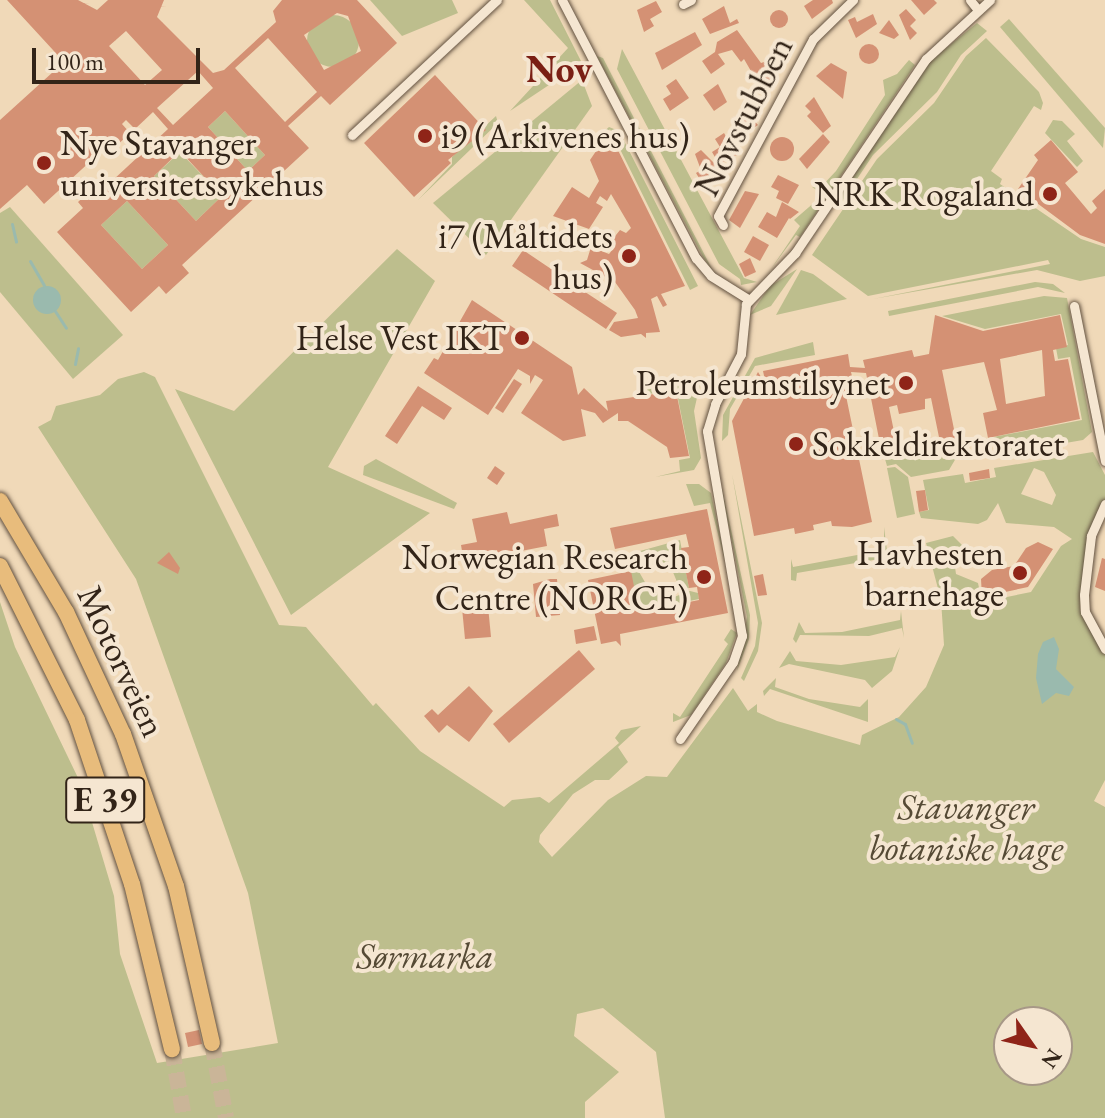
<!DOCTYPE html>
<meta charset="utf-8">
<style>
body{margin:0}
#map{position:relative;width:1105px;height:1118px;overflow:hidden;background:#f0d9b8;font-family:"EB Garamond",serif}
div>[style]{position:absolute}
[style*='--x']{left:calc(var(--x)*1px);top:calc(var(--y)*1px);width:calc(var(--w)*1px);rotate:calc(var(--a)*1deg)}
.green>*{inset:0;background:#bdbe8d}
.round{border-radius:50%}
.water>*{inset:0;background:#9abaae}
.stream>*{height:3px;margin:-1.5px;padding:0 1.5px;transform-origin:1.5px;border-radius:1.5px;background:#9abaae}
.building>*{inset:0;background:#d49174}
.highway-tunnel>*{height:16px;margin-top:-8px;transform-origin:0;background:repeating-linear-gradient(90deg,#cab598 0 16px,transparent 0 24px)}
.roads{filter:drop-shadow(0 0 2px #625140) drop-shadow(0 0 2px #625140)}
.street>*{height:9px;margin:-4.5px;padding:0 4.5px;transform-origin:4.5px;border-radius:4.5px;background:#f5e6d1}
.highway>*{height:16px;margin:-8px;padding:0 8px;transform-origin:8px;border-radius:8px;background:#e8bc7c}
.dots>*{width:22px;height:22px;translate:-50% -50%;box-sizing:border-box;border:4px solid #f5e6d1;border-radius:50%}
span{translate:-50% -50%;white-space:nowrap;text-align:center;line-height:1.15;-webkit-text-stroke:8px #f5e6d1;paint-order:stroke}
.shield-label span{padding:2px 6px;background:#f5e6d1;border:2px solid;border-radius:6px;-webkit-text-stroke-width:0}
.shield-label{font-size:34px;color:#322418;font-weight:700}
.street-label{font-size:36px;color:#322418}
.poi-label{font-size:36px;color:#322418}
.left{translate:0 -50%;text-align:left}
.right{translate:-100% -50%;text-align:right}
.park-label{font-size:36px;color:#554a35;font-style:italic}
.neighbourhood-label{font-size:38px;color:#7a1f14;font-weight:700}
.north{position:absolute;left:993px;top:1006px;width:80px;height:80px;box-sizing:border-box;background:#f5e6d1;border:2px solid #a79887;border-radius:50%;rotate:124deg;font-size:22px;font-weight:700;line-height:32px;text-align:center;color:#322418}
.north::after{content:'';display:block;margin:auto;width:28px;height:36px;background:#8f2418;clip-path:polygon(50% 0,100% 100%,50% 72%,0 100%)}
.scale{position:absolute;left:32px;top:48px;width:168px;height:36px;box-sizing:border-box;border:4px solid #322418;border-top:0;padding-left:10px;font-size:24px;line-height:28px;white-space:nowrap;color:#322418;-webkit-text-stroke:6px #f5e6d1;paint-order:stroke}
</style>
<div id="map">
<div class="green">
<div style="clip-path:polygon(370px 0,452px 0,458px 13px,402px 36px)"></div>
<div style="clip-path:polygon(524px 0,550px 0,582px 63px,510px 111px,568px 48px)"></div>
<div class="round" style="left:307px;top:15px;width:52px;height:52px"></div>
<div style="clip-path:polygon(1009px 19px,1105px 128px,1103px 148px,1000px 27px)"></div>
<div style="clip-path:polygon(977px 23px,987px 31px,961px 55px,937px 92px,873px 155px,839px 206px,835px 203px,930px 61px)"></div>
<div style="clip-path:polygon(986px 38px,1039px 92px,1043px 103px,1041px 110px,1034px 106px,991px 171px,1002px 179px,1000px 184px,1081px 239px,1105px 247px,1105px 276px,1080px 281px,1037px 270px,873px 299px,1050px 264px,1048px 260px,868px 296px,812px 255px,877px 159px,934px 103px,966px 56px)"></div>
<div style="clip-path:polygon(622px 49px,744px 278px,757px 282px,741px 285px,740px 279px,719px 264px,617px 69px)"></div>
<div style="clip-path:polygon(597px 56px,603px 58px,713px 271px,703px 257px)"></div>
<div style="clip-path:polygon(909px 60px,915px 65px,800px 237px,796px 235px,771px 269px,800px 226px,794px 220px,816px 201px,818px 191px,812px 187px,820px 188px,836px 171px,885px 95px,883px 80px,897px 74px)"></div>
<div style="clip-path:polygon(582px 80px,592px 106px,486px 255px,433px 203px)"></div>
<div style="clip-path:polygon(225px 111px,265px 155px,248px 171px,208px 127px)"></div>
<div style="clip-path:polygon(496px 116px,498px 123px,418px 200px,452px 164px,452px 157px)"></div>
<div style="clip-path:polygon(1053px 120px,1062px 121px,1075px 134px,1067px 141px,1083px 161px,1077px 167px,1045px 133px)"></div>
<div style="clip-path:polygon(609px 127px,619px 131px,698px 286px,690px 290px,610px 129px,602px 140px,598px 137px)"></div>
<div style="clip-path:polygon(180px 152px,222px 196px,196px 221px,154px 176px)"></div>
<div style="clip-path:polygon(127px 201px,168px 245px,142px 269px,101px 225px)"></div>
<div style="clip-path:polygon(10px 207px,123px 335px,73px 379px,0 292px,0 213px)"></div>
<div style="clip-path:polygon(397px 249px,435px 281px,328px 467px,430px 513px,291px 615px,175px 389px,234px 411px)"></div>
<div style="clip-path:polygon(797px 269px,771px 306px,750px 315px,770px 286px)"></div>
<div style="clip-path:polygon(801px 270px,813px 274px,847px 299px,776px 315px)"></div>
<div style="clip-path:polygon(1035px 282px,1053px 284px,1065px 293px,1038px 287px,889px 316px,888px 311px)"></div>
<div style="clip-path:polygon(1044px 296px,1067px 298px,1092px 432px,1083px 440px,1007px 453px,988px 438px,1082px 420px,1070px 357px,1058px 359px,1056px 348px,1068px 345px,1061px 314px,985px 329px,942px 316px)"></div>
<div style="clip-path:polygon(813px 342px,815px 355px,755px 366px,730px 409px,728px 435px,722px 441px,723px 415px,755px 358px)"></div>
<div style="clip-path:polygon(evenodd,144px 372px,155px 377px,279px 625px,306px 627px,373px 706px,376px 703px,420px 751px,504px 807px,512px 800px,540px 797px,549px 803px,619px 743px,615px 738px,621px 730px,641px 726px,618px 747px,628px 762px,609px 780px,595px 780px,573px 794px,540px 835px,539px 842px,552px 857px,608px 800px,646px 776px,667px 777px,733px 688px,748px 711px,757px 704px,757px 712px,777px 721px,860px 745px,862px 735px,899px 717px,926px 687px,944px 645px,941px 600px,926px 543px,953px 536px,971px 554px,954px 560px,956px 574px,978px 583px,982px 602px,1031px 592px,1061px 546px,1072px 539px,1054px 527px,1006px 523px,998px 503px,987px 520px,978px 524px,921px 518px,919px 512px,929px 510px,923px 480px,963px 474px,965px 483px,996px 477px,994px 468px,1093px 452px,1105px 475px,1105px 499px,1097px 512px,1080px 610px,1105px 653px,1105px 780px,1094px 801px,1105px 807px,1105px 1118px,665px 1118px,656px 1052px,603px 1008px,577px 1014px,574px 1036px,619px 1072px,585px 1102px,585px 1118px,0 1118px,0 602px,15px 647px,80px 782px,114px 896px,120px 954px,157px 1063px,278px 1043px,248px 893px,136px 579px,38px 427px,51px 420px,56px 406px,100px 395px,118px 379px,144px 372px,1034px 468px,1044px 472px,1056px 495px,1052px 505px,1021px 494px,1034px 468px,144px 372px,1009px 1022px,1057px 1022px,1057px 1070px,1009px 1070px,1009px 1022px)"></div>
<div style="clip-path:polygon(654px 380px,677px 385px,701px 380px,694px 411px,701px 458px,694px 470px,655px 477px,680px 471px,679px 460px,690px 458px,676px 389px,638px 396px)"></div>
<div style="clip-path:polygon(938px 448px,943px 459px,959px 453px,949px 470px,911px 477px,896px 464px,887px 466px,885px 459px)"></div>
<div style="clip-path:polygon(376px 459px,457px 503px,454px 509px,363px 475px,364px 466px)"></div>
<div style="clip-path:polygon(716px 462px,750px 615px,749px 639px,737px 671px,747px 617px)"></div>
<div style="clip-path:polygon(895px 467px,908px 477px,915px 514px,897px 518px,887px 468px)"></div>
<div style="clip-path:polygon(732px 474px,762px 623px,758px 651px,744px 681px,741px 678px,755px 646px,758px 623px)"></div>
<div style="clip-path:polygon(686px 484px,699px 484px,711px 493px,729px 577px,710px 503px,694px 506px)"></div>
<div style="clip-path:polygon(884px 527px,889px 567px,885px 558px,797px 573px,796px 581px,791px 580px,791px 559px,793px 567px,884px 550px)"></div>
<div style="clip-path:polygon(680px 540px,689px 588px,680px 589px,670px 565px,650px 569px,640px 551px)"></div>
<div style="clip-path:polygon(638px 570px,650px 591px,674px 597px,690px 591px,698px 593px,699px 599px,638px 612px,630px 571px)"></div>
<div style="clip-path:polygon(901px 611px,904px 638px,902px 628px,869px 636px,800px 635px,796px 643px,793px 639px,799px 622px,805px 633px,842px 632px,900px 620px)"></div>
<div style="clip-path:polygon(731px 629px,737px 633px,726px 663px,691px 715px,673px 722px,673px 713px,680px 717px,728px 644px,724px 640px)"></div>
<div style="clip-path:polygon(900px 647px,892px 671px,872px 688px,865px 680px,789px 664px,779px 668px,790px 651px,796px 661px,841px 665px,895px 657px)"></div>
<div style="clip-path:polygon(776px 678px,775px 687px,809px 699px,860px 707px,868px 699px,868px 722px,770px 689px,764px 696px,763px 691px)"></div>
</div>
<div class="water">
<div class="round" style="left:33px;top:286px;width:28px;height:28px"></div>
<div style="clip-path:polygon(1054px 637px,1059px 649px,1056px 669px,1074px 687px,1069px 696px,1056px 693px,1042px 704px,1036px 678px,1038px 654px,1043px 642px)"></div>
</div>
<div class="stream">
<div style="--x:12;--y:224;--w:18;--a:77"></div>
<div style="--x:30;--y:261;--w:28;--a:60"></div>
<div style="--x:55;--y:311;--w:20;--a:57"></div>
<div style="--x:75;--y:364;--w:16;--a:-79"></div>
<div style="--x:896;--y:719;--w:10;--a:29"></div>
<div style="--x:905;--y:724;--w:20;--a:70"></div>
</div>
<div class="building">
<div style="clip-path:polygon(evenodd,7px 0,78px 0,97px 10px,108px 0,164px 0,157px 17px,213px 73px,224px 70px,276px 22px,273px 11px,282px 0,357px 0,397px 43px,330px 105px,321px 96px,288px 126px,309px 148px,182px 265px,189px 273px,166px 294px,159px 286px,131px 312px,57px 232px,83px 208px,78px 202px,94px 187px,99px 193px,168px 129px,153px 112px,135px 129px,126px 120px,122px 124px,130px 133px,110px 152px,106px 147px,44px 204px,27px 185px,0 209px,0 120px,64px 62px,7px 0,337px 13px,348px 16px,361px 51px,324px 70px,304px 35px,337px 13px,7px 0,126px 31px,162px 70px,145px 85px,109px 46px,126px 31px,7px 0,268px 38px,317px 92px,285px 122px,235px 68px,268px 38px,7px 0,198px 71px,213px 88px,173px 125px,157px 108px,198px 71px,7px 0,225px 111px,265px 155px,248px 171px,208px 127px,225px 111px,7px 0,180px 151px,222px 196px,196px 221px,154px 176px,180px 151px,7px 0,127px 201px,168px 245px,142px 269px,101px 225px,127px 201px)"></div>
<div style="clip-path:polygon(813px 0,832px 0,833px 3px,812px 19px,804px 6px)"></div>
<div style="clip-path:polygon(911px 0,934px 0,937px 3px,924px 15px)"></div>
<div style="clip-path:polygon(656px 1px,662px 12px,650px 19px,654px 26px,644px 32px,637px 10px)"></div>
<div style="clip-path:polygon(724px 6px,730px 23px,737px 19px,739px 23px,710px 34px,702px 19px)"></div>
<div style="clip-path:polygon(906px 9px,916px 20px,910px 26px,917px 33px,910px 40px,899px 15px)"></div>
<div class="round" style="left:770px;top:10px;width:18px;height:18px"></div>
<div style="clip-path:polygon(873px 14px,877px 24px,856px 38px,848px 20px,855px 17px,857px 22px)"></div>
<div style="clip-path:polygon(889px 20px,899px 35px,894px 39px,879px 33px)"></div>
<div style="clip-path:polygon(737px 30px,761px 63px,767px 61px,773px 69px,769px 72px,776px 82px,763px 92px,744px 59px,741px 62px,732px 50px,718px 54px,725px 64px,711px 74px,702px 61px,715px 52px,717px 42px)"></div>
<div style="clip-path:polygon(695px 32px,702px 45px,662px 70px,655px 53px)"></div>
<div class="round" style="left:859px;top:44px;width:20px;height:20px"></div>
<div style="clip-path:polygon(831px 63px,847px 72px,843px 99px,816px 76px)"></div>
<div style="clip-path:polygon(435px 75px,486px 130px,448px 160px,451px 163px,414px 197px,364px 143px)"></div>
<div style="clip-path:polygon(676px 79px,689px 98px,670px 111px,663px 99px,671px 94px,666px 86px)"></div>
<div style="clip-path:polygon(718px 84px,727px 102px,714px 111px,703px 95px)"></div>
<div style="clip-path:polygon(814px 97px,831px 126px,823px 133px,807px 116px,811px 112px,805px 106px)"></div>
<div style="clip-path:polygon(747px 112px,758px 125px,745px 134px,732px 118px)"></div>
<div style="clip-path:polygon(609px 132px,685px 286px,661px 294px,667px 305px,663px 307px,657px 296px,651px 299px,660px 332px,646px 333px,646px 338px,641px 334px,621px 337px,609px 330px,614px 322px,638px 318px,635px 310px,615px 282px,580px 263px,587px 260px,591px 247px,609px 254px,613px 249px,608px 245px,620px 230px,626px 233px,631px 228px,611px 194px,607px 201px,600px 196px,596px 203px,603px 207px,589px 229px,553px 216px,572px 187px,589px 198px,599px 181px,590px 160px)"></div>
<div style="clip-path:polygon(724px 133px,737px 155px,719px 164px,712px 152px,720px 147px,715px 139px)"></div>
<div style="clip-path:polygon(823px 134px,830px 142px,807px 169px,799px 159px)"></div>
<div class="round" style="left:770px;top:137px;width:24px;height:24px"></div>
<div style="clip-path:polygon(1051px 140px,1078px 172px,1065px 183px,1091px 214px,1097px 208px,1092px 201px,1105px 189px,1105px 244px,1080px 235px,1018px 189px,1038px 160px,1034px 155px)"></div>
<div style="clip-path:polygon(701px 150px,719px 168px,702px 183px,696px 173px,701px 170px,695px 154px)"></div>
<div style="clip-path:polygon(778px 175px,799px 185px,788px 204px,776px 198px,779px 191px,771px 187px)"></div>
<div style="clip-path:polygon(745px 191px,759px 194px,740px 228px,729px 220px)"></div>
<div style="clip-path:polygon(782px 202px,799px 212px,790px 219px,785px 214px,789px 218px,777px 238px,758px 227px,767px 212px,776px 217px)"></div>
<div style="clip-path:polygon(753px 236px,769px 245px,760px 261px,744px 252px)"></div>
<div style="clip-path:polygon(523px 250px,563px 277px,567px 271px,581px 280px,576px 286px,617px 313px,606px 329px,512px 266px)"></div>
<div style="clip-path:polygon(750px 258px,756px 272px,745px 277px,739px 264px)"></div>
<div style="clip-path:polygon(472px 300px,572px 367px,578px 395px,584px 388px,608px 411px,606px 401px,676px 391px,689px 456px,670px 458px,667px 447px,628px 421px,618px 421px,618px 413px,603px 423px,595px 413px,581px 409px,586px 436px,563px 441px,521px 413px,543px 380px,535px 375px,530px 384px,530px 376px,518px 369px,488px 415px,424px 373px,434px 358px,438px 360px)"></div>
<div style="clip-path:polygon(evenodd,935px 315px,983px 331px,1060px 315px,1067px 347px,1053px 350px,1055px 361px,1068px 359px,1080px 419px,988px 438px,983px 413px,997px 410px,984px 362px,942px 370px,957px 444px,941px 447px,931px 398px,925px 399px,925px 409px,899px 414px,897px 405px,889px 407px,899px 456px,883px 459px,866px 373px,851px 372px,855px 389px,845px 391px,872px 522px,852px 527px,832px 526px,831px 521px,813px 525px,814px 530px,795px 534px,794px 528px,754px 536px,732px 421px,758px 372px,766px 385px,763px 371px,848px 354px,850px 367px,865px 368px,863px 360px,912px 350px,914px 357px,929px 354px,935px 315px,1042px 350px,1045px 396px,1006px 404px,1000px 359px,1042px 350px)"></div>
<div style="clip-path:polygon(514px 379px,522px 384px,503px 413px,495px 408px)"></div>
<div style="clip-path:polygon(418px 386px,452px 408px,444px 420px,422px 406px,397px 444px,385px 436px)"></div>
<div style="clip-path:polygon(495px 466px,505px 473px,497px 485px,487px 478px)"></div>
<div style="clip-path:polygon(989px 469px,990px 478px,970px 481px,969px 473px)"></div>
<div style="clip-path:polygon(925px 490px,928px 510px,919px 512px,916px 491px)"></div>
<div style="clip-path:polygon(707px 509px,728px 613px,620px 634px,621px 646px,616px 641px,601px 644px,588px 580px,631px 571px,639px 612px,699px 600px,697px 587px,689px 588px,681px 548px,689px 547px,686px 534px,615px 549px,610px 528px)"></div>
<div style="clip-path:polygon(507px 512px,510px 524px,557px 514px,559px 526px,544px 529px,547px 546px,521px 551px,522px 556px,499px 561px,497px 550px,463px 557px,461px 545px,477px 542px,472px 519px)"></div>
<div style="clip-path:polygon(1038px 542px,1053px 549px,1028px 587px,982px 597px,981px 579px,992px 570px,1014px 566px,1026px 548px)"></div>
<div style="clip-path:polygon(169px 552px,180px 568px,178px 574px,157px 563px)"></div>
<div style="clip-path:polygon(1102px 558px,1105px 559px,1105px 591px,1095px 587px)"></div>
<div style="clip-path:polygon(763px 574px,767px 595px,758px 596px,754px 576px)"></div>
<div style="clip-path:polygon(550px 579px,557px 579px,560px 615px,536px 617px,533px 584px)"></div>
<div style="clip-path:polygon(488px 606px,491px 637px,465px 639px,462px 608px)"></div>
<div style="clip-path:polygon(594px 626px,597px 640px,576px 644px,574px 630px)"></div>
<div style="clip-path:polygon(579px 650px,595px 669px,509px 743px,493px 724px)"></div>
<div style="clip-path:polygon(469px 686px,493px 711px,469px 742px,447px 725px,439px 733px,424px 716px,432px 709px,438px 715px)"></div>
<div style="clip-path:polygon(199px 1030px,202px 1044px,188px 1047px,185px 1033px)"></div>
</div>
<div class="highway-tunnel">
<div style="--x:212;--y:1043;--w:76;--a:79.4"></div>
<div style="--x:172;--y:1049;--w:70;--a:80.1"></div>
</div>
<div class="roads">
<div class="street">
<div style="--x:562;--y:0;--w:291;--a:62.6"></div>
<div style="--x:696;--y:258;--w:23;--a:50"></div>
<div style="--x:711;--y:276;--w:44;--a:31.9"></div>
<div style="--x:970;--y:0;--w:13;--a:51"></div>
<div style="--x:683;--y:4;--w:9;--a:-27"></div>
<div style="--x:352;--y:135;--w:198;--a:-43"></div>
<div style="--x:723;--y:225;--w:10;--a:-119"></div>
<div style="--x:718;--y:216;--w:201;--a:-61.8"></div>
<div style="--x:813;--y:39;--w:56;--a:-44.3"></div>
<div style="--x:1074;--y:306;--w:158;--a:78.7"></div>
<div style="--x:1105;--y:504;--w:35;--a:114"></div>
<div style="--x:1091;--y:536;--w:59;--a:96.8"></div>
<div style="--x:1084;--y:595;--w:17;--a:87"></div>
<div style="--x:1085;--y:612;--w:42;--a:61.6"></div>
<div style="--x:680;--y:739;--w:93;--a:-55.5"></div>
<div style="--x:733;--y:662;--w:28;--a:-71"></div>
<div style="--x:742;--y:636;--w:208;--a:-99.7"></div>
<div style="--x:707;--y:431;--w:28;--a:-73"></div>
<div style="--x:715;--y:404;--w:56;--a:-62.5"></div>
<div style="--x:741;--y:354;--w:50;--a:-84.3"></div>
<div style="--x:746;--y:304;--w:71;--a:-46.1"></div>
<div style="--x:795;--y:253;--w:234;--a:-56"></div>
<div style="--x:926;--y:59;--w:87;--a:-42.7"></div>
</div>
<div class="highway">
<div style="--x:0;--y:501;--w:129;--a:59.3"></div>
<div style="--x:66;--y:612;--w:135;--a:65"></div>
<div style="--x:123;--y:734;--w:161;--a:70.8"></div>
<div style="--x:176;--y:886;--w:161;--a:77.1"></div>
<div style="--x:0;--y:566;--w:172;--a:63.4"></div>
<div style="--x:77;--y:720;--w:173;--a:71.5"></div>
<div style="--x:132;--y:884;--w:170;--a:76.4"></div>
</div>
</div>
<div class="dots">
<div style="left:425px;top:136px;background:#8f2418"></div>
<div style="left:44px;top:163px;background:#8f2418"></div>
<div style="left:1050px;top:194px;background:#8f2418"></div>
<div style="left:629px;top:256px;background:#8f2418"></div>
<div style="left:522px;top:338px;background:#8f2418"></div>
<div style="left:906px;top:383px;background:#8f2418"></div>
<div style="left:796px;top:444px;background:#8f2418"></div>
<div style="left:1020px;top:573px;background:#8f2418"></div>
<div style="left:704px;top:577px;background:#8f2418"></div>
</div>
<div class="shield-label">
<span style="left:105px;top:800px">E 39</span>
</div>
<div class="street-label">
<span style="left:743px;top:116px;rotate:-63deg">Novstubben</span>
<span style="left:122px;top:661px;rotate:65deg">Motorveien</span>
</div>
<div class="poi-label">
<span class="left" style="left:441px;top:136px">i9 (Arkivenes hus)</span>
<span class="left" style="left:60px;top:163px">Nye Stavanger<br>universitetssykehus</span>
<span class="right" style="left:1034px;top:194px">NRK Rogaland</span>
<span class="right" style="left:613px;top:256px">i7 (Måltidets<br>hus)</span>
<span class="right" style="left:506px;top:338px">Helse Vest IKT</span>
<span class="right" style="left:890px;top:383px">Petroleumstilsynet</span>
<span class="left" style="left:812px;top:444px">Sokkeldirektoratet</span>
<span class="right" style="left:1004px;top:573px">Havhesten<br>barnehage</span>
<span class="right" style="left:688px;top:577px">Norwegian Research<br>Centre (NORCE)</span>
</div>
<div class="park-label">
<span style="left:966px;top:827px">Stavanger<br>botaniske hage</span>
<span style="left:425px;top:956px">Sørmarka</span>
</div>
<div class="neighbourhood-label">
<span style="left:559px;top:69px">Nov</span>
</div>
<div class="north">N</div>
<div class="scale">100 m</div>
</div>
